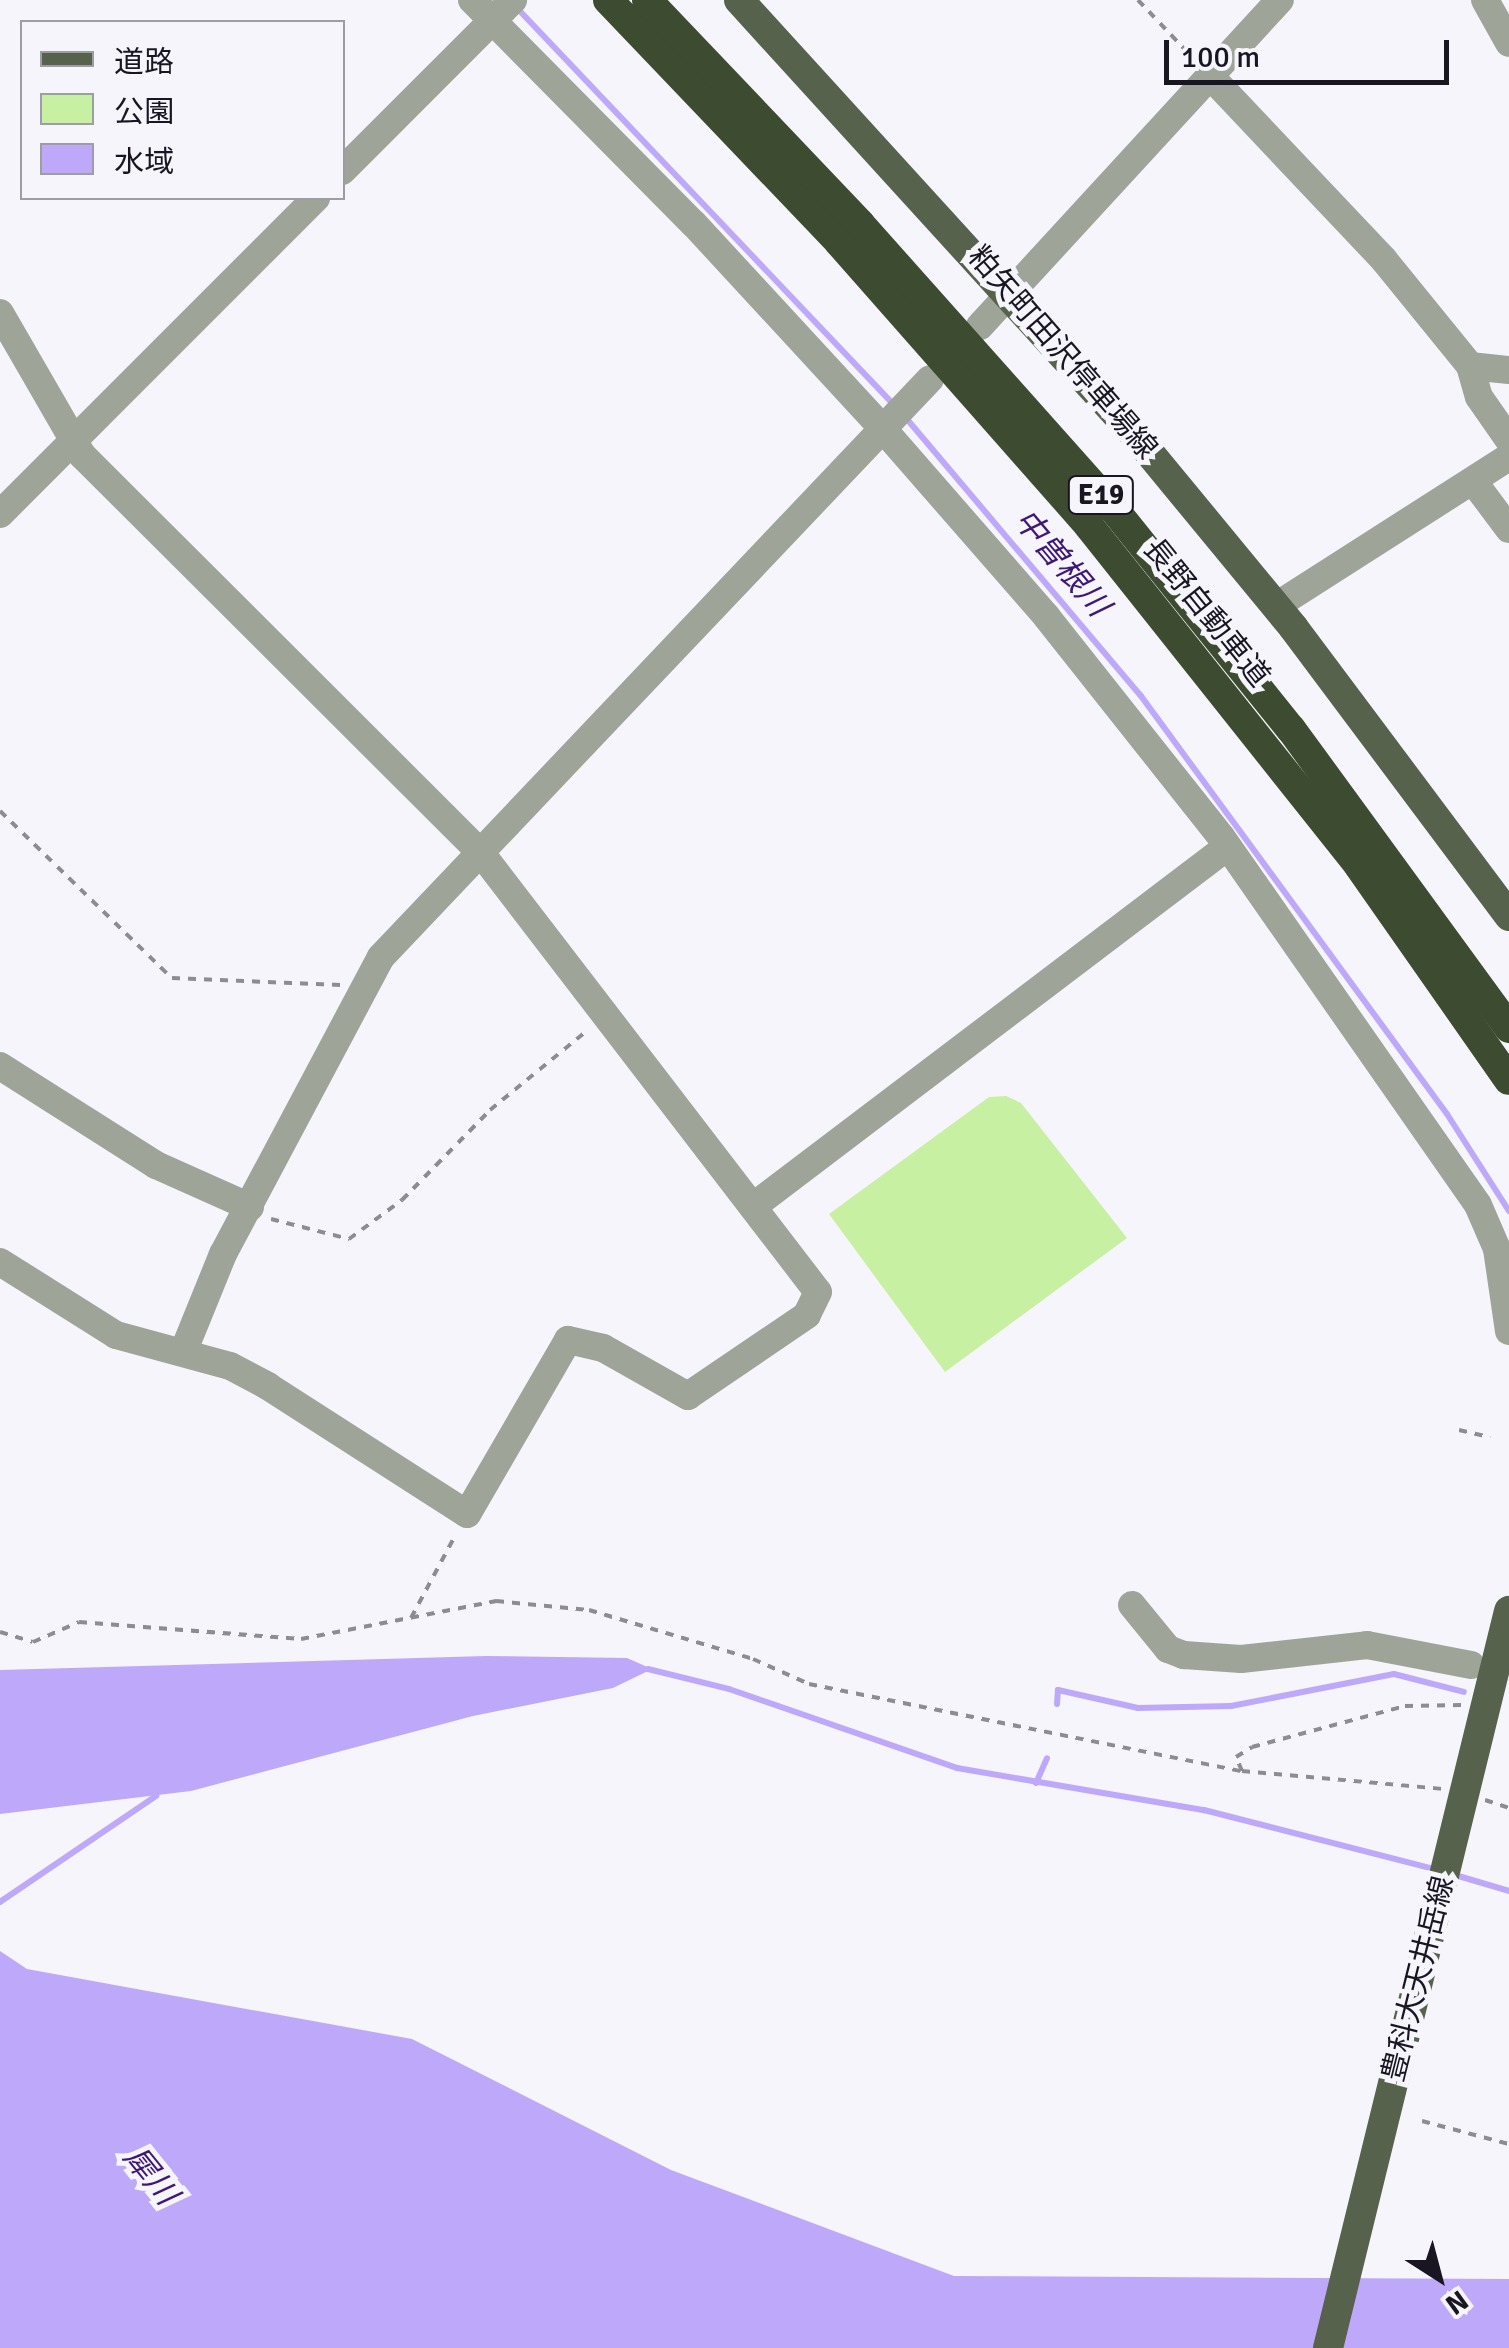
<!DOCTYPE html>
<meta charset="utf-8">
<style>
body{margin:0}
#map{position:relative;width:1509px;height:2348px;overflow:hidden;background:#f6f5fc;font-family:Signika,"Noto Sans JP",sans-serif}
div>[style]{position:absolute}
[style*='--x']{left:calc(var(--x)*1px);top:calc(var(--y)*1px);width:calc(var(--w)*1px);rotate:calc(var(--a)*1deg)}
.green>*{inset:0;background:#c7f0a2}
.water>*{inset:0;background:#bea8fa}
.stream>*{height:6px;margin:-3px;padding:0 3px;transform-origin:3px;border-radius:3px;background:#bea8fa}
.path>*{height:4px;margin-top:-2px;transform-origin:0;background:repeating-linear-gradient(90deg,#8d8b94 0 8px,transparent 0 16px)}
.minor>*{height:28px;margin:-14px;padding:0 14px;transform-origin:14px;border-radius:14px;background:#9ea598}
.major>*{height:30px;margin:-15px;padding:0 15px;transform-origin:15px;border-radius:15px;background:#56624c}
.highway>*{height:30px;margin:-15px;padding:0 15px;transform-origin:15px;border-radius:15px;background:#3d4b31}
span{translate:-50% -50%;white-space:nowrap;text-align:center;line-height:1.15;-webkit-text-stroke:10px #f6f5fc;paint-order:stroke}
.shield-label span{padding:2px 8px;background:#f6f5fc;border:2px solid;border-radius:8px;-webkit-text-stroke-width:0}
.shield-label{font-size:28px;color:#191621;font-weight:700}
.street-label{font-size:30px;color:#191621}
.water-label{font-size:32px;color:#3e1875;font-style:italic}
.legend{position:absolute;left:20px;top:20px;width:325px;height:180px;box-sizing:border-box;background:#f6f5fc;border:2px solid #9e9ca4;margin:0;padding:12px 18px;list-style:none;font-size:30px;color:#191621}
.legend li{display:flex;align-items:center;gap:20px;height:50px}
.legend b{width:50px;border:2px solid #9e9ca4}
.north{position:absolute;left:1389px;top:2228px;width:100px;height:100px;-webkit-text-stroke:8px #f6f5fc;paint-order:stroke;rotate:144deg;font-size:28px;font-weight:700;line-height:40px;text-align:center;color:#191621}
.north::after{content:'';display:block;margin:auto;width:35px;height:45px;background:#191621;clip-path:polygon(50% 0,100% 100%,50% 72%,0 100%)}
.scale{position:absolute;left:1164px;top:40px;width:285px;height:45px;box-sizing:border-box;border:5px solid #191621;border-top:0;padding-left:12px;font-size:30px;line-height:35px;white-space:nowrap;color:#191621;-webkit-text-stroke:8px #f6f5fc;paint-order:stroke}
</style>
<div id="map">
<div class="green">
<div style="clip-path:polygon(1006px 1096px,1021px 1103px,1127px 1238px,945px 1372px,829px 1214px,989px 1097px)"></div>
</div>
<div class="water">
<div style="clip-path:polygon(486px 1656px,627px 1658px,652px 1669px,613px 1688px,473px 1716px,191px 1791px,0 1814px,0 1670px)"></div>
<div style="clip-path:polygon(0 1951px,27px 1969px,412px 2039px,671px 2170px,954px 2276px,1509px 2279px,1509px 2348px,0 2348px)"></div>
</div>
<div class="stream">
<div style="--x:517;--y:8;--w:547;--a:46.48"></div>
<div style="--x:906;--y:418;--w:364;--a:49.8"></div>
<div style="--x:1141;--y:696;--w:518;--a:53.79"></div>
<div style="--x:1447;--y:1114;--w:115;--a:57.4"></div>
<div style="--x:648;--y:1669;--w:83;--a:13.9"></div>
<div style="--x:729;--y:1689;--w:241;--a:19.1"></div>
<div style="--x:957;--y:1768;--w:251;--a:9.7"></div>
<div style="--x:1204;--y:1810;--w:242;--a:14.4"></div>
<div style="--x:1057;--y:1704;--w:14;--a:-86"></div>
<div style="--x:1058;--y:1690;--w:82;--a:12.7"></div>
<div style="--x:1138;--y:1708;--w:93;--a:-1.2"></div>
<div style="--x:1231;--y:1706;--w:166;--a:-11.1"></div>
<div style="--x:1394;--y:1674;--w:72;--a:14.4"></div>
<div style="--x:1036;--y:1783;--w:27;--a:-66"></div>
<div style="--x:1455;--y:1875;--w:56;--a:16.5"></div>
<div style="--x:0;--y:1902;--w:189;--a:-34.2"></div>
</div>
<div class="path">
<div style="--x:1138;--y:0;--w:80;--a:46.5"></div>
<div style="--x:0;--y:811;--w:240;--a:44.2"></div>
<div style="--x:172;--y:978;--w:169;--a:2.4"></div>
<div style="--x:271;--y:1219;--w:81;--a:14.4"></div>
<div style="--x:349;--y:1239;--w:66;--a:-36.3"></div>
<div style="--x:402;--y:1200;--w:126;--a:-45.6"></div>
<div style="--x:490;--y:1110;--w:128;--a:-39.3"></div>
<div style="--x:1459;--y:1430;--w:32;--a:13"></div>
<div style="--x:411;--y:1618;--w:95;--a:-61.8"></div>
<div style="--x:0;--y:1632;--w:34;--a:17"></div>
<div style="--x:33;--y:1642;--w:50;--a:-23.5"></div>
<div style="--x:79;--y:1622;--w:223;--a:4.4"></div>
<div style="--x:301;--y:1639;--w:199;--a:-11"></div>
<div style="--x:496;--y:1601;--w:93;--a:5.5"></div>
<div style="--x:589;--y:1610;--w:171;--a:16.6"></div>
<div style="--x:753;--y:1659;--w:61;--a:24.1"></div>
<div style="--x:809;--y:1684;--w:442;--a:11.4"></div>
<div style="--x:1242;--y:1771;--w:201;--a:5.1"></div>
<div style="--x:1242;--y:1771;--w:15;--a:-113"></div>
<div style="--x:1236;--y:1757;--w:19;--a:-32"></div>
<div style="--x:1252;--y:1747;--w:158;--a:-15"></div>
<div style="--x:1405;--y:1706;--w:57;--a:-1"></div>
<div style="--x:1485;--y:1800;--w:25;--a:18"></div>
<div style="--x:1422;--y:2121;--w:90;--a:14.8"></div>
</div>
<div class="minor">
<div style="--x:472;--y:0;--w:315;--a:45.3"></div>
<div style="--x:694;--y:224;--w:279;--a:47.3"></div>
<div style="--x:883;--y:429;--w:248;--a:48.9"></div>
<div style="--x:1046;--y:616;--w:283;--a:51.6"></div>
<div style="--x:1222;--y:838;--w:447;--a:55.1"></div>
<div style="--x:1478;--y:1205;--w:48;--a:66.6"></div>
<div style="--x:1497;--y:1249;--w:83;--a:81.7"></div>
<div style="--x:1485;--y:0;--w:49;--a:60.8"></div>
<div style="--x:1213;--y:79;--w:249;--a:46.6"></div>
<div style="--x:1384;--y:260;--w:136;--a:50.9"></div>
<div style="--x:1470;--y:366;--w:32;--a:74"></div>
<div style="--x:1479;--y:397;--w:52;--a:55.1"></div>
<div style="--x:342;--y:171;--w:242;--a:-45"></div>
<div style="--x:0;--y:313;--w:164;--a:60"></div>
<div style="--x:82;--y:455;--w:564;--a:44.93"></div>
<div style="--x:481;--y:853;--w:553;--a:52.49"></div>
<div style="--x:818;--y:1292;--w:25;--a:116"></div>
<div style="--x:807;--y:1315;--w:144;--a:145.8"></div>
<div style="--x:688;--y:1396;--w:98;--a:-150.5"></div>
<div style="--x:603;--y:1348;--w:36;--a:-167"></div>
<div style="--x:568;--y:1340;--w:201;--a:120.1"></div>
<div style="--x:467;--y:1514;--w:237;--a:-147.3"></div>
<div style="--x:268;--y:1386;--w:43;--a:-152.2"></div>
<div style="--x:230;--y:1366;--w:118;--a:-164.8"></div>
<div style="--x:116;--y:1335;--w:137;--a:-147.8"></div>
<div style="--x:980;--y:326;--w:443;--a:-47.4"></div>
<div style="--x:1470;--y:366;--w:39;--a:6"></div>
<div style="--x:1473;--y:481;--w:60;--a:53.1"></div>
<div style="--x:0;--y:514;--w:447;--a:-45"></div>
<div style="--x:1276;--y:606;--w:277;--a:-32.6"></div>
<div style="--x:0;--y:1066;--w:185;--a:32.4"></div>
<div style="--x:156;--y:1165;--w:103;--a:24.1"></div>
<div style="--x:755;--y:1205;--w:592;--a:-37.18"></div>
<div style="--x:184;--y:1350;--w:104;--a:-67.9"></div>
<div style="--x:223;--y:1254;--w:336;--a:-62"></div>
<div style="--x:381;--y:957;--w:797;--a:-46.47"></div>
<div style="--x:1132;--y:1605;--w:57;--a:50.7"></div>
<div style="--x:1168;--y:1649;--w:17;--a:21"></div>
<div style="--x:1184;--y:1655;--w:57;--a:4"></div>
<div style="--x:1241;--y:1659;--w:127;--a:-6.3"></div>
<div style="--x:1367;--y:1645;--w:106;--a:10.9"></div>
</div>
<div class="major">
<div style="--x:739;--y:0;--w:579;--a:47.66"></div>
<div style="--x:1129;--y:428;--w:258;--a:50.5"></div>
<div style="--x:1293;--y:627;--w:361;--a:53.2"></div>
<div style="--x:1328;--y:2348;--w:759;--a:-76.2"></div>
</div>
<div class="highway">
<div style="--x:608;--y:0;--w:335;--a:46.3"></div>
<div style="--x:839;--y:242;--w:378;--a:48.6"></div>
<div style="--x:1089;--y:526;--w:434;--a:51.5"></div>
<div style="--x:1359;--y:866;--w:261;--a:55"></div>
<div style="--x:647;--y:0;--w:309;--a:46.4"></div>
<div style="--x:860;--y:224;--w:380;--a:48.3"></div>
<div style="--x:1113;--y:508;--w:284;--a:51.2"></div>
<div style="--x:1291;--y:729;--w:370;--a:53.9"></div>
</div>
<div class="shield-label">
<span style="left:1101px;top:495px">E19</span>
</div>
<div class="street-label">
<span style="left:1062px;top:353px;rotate:49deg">粕矢町田沢停車場線</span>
<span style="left:1206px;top:613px;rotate:51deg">長野自動車道</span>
<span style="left:1419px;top:1979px;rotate:-76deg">豊科大天井岳線</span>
</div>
<div class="water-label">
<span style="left:1061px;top:563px;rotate:50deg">中曽根川</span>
<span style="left:150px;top:2176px;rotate:51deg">犀川</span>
</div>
<ul class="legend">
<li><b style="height:12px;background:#56624c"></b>道路</li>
<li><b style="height:28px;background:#c7f0a2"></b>公園</li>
<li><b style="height:28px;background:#bea8fa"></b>水域</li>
</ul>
<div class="north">N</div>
<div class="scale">100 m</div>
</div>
